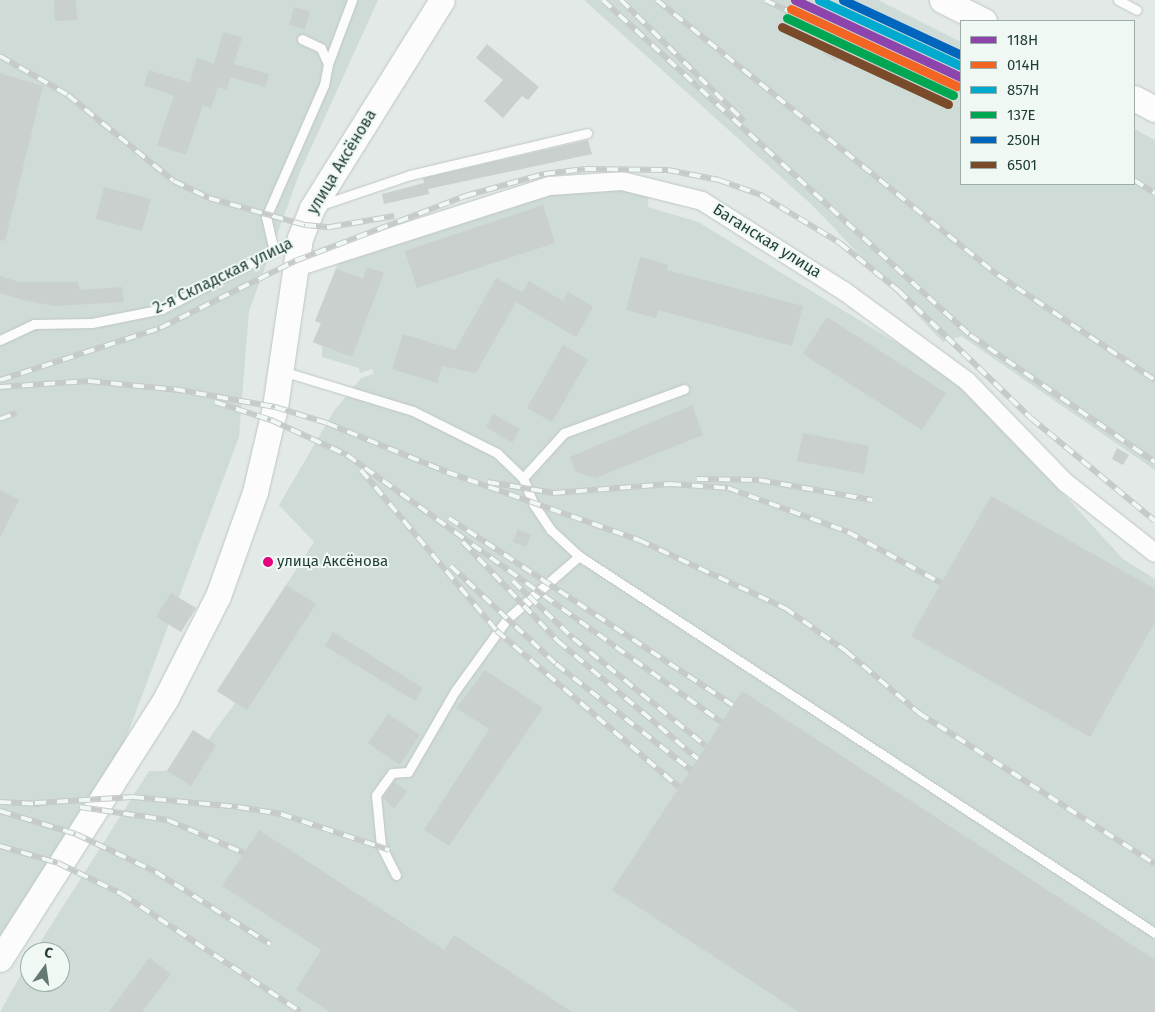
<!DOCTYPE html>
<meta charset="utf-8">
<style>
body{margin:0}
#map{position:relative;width:1155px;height:1012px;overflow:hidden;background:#e2e9e6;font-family:"Fira Sans",sans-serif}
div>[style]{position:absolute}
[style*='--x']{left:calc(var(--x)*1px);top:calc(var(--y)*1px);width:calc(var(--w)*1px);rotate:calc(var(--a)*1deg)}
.built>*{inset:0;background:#cfdbd6}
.building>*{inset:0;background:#c9d0cd}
.roads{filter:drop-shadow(0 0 1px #bfc6c3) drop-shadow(0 0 1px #bfc6c3)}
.lane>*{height:9px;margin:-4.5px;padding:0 4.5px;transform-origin:4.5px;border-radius:4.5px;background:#fbfcfb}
.street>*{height:18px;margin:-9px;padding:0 9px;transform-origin:9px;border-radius:9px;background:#fbfcfb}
.secondary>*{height:25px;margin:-12.5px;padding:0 12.5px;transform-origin:12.5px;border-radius:12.5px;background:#fbfcfb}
.rail>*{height:5.5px;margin-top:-2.75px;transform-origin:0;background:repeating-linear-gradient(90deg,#f0f8f4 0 11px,#c6cac9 0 22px);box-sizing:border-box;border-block:1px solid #c6cac9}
.rail-1>*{height:9px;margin:-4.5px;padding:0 4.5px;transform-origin:4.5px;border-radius:4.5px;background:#8e44ad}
.rail-2>*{height:9px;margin:-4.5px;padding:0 4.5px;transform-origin:4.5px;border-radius:4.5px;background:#f26522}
.rail-3>*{height:9px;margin:-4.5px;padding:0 4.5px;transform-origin:4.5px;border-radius:4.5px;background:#00a9ce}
.rail-4>*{height:9px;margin:-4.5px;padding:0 4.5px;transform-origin:4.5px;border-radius:4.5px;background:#00a651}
.rail-5>*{height:9px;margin:-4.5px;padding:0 4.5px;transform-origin:4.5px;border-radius:4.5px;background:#0065bd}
.rail-6>*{height:9px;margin:-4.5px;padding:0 4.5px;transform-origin:4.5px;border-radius:4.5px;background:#7a4b2a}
.dots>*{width:14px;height:14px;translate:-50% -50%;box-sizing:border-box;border:2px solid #f0f8f4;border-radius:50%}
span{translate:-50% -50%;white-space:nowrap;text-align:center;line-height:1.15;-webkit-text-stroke:4px #f0f8f4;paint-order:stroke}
.bus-label{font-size:15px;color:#1f3d34}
.left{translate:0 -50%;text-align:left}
.street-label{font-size:16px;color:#1f3d34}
.legend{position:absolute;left:960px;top:20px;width:175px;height:165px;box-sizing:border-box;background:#f0f8f4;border:1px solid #9cada7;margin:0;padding:6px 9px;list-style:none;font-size:15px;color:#1f3d34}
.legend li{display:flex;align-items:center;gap:10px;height:25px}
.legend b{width:25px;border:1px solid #9cada7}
.north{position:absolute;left:20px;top:942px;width:50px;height:50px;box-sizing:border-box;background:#f0f8f4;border:1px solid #9cada7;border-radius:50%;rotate:14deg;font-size:14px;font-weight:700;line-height:20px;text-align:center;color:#1f3d34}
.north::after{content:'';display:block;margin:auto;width:18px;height:22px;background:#637972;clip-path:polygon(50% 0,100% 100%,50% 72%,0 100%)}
</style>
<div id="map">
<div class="built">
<div style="clip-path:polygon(0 0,378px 0,300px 172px,249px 311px,239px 437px,125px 741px,0 942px)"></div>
<div style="clip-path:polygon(584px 0,878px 0,961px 42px,961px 184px,1134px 184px,1134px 129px,1155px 140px,1155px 470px,961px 336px,943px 342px,812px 205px)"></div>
<div style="clip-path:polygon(587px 188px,649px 191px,648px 207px,698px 222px,961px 382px,1123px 559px,1155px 579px,1155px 1012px,0 1012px,30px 958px,30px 982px,60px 982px,60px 952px,34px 952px,149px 771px,167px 771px,193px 730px,208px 740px,235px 703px,217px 691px,314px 542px,279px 505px,334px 411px,361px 378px,374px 374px,372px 369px,360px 373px,359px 368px,322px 357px,322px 346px,313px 342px,321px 323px,315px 321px,338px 263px,540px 196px)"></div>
</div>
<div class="building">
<div style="clip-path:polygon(54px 0,76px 0,77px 20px,55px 21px)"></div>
<div style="clip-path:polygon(294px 7px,310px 11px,305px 29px,289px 25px)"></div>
<div style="clip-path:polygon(223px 32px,242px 37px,234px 64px,269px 74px,265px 87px,230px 77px,227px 90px,218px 87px,211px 108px,203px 105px,186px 155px,157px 145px,174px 96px,144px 85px,149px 70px,190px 83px,197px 58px,214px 64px)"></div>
<div style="clip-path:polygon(830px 41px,844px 49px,836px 62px,823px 53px)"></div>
<div style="clip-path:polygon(487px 44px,539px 87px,528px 100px,522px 96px,503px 118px,484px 101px,503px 80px,476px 58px)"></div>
<div style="clip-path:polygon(869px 58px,885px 64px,881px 76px,864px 70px)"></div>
<div style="clip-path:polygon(889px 63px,907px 72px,901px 83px,883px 74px)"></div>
<div style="clip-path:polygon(0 73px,43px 86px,5px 241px,0 240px)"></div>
<div style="clip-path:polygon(588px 140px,592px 154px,428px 189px,429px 194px,384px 204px,382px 194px,424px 183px,423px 178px)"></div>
<div style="clip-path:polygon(104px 187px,151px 199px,142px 231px,96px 219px)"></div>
<div style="clip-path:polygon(543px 205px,555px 243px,417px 288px,405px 251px)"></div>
<div style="clip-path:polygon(640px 257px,668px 265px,667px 270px,803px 306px,792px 346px,658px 310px,656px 318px,626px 310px)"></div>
<div style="clip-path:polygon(367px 267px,384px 273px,352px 357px,313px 342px,321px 323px,315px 321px,336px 269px,363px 279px)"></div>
<div style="clip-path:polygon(0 276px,19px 282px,78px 282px,80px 290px,122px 287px,124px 302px,55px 306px,27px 301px,0 293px)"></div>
<div style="clip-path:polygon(496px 278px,522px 292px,529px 281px,563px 301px,568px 292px,593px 307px,576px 337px,516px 302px,476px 373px,442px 366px,437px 383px,392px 369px,403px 334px,455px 350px)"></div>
<div style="clip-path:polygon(827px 317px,946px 393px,922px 430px,803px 354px)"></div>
<div style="clip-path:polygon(563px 345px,588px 360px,552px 422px,527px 408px)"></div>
<div style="clip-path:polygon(692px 405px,703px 435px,596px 478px,576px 472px,570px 457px)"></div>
<div style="clip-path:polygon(493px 414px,520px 429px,512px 443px,486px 427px)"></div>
<div style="clip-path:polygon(803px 433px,869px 446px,864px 474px,797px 461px)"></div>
<div style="clip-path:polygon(1117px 448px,1129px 455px,1123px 465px,1112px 459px)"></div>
<div style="clip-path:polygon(0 490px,19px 500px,0 537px)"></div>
<div style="clip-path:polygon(991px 496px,1155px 589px,1155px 622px,1090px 737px,911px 636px)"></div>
<div style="clip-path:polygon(518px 529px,531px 535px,526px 547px,513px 542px)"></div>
<div style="clip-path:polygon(286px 585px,316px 604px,247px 710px,217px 691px)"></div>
<div style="clip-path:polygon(171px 593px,196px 608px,181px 632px,156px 617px)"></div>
<div style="clip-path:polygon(333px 632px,423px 688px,415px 701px,325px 646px)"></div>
<div style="clip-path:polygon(485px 670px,543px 708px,449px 846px,424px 830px,489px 729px,456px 708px)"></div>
<div style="clip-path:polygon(742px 691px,1155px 960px,1155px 1012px,799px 1012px,612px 890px)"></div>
<div style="clip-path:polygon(388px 714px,420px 735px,400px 765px,368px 743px)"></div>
<div style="clip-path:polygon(193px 730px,216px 745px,191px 786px,167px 771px)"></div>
<div style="clip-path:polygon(394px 782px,407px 791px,394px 809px,383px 798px)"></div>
<div style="clip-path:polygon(259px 830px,444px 950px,454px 935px,572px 1012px,330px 1012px,296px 990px,321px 950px,222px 886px)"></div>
<div style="clip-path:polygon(149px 958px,171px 974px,142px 1012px,109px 1012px)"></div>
</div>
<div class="roads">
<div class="lane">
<div style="--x:1118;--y:0;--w:21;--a:28"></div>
<div style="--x:328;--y:64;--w:68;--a:-69.4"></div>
<div style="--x:321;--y:205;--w:94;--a:-18.6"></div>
<div style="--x:410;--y:175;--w:182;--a:-13.3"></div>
<div style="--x:274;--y:251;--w:35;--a:-103"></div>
<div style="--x:266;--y:217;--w:144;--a:-66.3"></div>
<div style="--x:324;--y:85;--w:21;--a:-79"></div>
<div style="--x:328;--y:64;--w:17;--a:-114"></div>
<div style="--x:321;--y:48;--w:21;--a:-155"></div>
<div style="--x:0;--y:340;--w:38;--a:-25"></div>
<div style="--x:34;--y:324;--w:58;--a:-1"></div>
<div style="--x:92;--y:323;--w:71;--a:-11.3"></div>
<div style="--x:162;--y:309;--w:150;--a:-27.4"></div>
<div style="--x:282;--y:371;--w:137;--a:17"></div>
<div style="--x:413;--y:411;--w:94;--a:26.6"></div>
<div style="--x:497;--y:453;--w:36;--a:44"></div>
<div style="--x:523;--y:478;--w:29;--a:68"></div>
<div style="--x:534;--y:505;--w:30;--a:56"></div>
<div style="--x:551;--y:530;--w:38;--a:43"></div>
<div style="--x:579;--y:556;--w:688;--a:33.21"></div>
<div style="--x:523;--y:478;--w:61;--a:-47.7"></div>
<div style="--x:564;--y:433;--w:128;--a:-20.1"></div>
<div style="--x:396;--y:875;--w:33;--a:-117"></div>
<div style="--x:381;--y:846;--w:51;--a:-95.6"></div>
<div style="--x:376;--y:795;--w:27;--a:-54"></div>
<div style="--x:392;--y:773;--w:16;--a:-4"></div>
<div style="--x:408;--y:772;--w:94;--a:-59.9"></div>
<div style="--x:455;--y:691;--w:89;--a:-54.2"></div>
<div style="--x:507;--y:619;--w:96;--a:-41.2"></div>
</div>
<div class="street">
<div style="--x:294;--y:268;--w:269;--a:-17.8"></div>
<div style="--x:550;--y:186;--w:72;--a:-4"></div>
<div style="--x:622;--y:181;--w:82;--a:14"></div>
<div style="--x:702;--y:201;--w:168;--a:32.4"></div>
<div style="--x:844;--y:291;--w:152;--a:36.2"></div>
<div style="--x:967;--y:381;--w:142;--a:45.9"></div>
<div style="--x:1066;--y:483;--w:113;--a:38.2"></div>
</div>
<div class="secondary">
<div style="--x:942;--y:0;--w:47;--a:26.6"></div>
<div style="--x:1134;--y:98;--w:24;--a:28"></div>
<div style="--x:0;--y:959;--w:309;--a:-57.5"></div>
<div style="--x:166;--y:698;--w:114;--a:-63"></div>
<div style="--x:218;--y:596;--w:110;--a:-70.4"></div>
<div style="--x:255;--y:492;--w:87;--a:-76.8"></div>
<div style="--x:275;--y:407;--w:171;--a:-81.6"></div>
<div style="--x:300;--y:238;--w:32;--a:-68"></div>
<div style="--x:312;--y:208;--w:245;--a:-58"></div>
</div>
</div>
<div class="rail">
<div style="--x:603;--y:0;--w:497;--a:42.4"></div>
<div style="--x:970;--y:335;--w:224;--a:34.5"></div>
<div style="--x:621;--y:0;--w:173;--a:44.5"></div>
<div style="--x:657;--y:0;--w:438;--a:38.9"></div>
<div style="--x:998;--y:275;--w:189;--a:33.8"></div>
<div style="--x:765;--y:0;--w:216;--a:24.9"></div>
<div style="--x:0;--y:56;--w:78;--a:29.8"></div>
<div style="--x:68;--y:95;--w:136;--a:39.1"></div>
<div style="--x:174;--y:181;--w:39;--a:26"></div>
<div style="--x:209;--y:198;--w:100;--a:15.7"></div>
<div style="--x:305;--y:225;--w:25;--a:5"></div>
<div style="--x:330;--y:227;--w:65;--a:-9.8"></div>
<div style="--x:1134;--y:180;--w:25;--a:32"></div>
<div style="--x:0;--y:380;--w:168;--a:-18"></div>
<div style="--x:160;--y:328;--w:151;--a:-26.4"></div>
<div style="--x:295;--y:261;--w:182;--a:-20.9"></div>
<div style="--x:465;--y:196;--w:82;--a:-15.6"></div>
<div style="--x:544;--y:174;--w:41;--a:-7"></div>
<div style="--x:585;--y:169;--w:83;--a:0.7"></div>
<div style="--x:668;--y:170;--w:52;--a:11.1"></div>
<div style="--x:719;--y:180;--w:45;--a:19.7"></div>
<div style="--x:761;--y:195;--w:92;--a:31.3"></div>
<div style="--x:840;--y:243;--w:76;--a:39.1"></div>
<div style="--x:899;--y:291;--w:183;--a:43.9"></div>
<div style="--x:1031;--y:418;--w:161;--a:39.7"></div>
<div style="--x:0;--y:387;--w:89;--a:-3.9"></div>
<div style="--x:89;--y:381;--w:90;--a:5.7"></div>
<div style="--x:174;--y:389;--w:103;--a:10.1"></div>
<div style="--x:275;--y:407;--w:54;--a:17.1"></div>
<div style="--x:327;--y:423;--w:130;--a:22.2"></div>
<div style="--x:447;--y:472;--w:204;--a:19.5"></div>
<div style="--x:639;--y:540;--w:161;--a:25"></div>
<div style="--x:785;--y:608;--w:75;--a:35.2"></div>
<div style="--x:846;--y:651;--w:96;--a:40.3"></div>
<div style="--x:919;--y:713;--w:280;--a:32.6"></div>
<div style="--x:215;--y:402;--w:59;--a:17.8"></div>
<div style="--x:271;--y:420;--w:84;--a:24.7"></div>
<div style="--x:347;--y:455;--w:460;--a:35.5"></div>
<div style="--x:0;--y:419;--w:17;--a:-21"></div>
<div style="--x:361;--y:470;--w:211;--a:49.8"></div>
<div style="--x:497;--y:631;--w:240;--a:40.6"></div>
<div style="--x:697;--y:479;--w:62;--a:0.9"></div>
<div style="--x:759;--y:480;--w:115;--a:10"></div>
<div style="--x:488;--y:482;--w:67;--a:9.5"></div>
<div style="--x:554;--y:493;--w:116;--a:-4.4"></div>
<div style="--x:670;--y:484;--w:58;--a:3.9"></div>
<div style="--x:728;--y:488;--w:128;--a:20.1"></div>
<div style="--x:848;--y:532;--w:106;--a:28.7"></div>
<div style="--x:449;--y:518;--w:340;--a:33.4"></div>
<div style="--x:463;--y:542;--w:137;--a:46.2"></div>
<div style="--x:558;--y:641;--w:183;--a:40.1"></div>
<div style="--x:451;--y:566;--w:144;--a:43"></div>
<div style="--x:556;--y:664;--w:172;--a:38.1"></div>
<div style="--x:513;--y:581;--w:83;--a:43.5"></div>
<div style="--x:573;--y:638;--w:171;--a:39.1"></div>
<div style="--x:0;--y:802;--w:40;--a:2.9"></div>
<div style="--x:35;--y:803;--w:98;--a:-3.5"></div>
<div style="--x:133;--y:797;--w:105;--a:5.4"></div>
<div style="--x:238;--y:807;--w:44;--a:9.2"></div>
<div style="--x:281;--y:814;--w:114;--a:18.4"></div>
<div style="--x:80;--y:807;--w:89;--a:8.4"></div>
<div style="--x:168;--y:820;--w:83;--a:23.5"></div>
<div style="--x:0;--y:811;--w:79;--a:16.8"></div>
<div style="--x:76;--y:834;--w:89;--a:25.4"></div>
<div style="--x:156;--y:872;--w:135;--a:32.3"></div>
<div style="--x:0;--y:846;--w:60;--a:16.3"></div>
<div style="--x:58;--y:863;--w:71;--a:25.8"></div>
<div style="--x:122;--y:894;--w:214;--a:33.4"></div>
</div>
<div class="rail-1">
<div style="--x:795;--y:0;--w:183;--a:24.9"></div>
</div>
<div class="rail-2">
<div style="--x:791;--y:9;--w:183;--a:24.9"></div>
</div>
<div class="rail-3">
<div style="--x:819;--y:0;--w:157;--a:24.9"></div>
</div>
<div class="rail-4">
<div style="--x:787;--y:18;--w:183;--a:24.9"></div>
</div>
<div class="rail-5">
<div style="--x:843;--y:0;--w:130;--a:25"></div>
</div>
<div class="rail-6">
<div style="--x:782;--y:27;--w:183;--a:24.9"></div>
</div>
<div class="dots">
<div style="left:268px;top:562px;background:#e5007d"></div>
</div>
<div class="bus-label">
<span class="left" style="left:277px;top:562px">улица Аксёнова</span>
</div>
<div class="street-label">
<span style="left:342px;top:162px;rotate:-59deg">улица Аксёнова</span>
<span style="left:767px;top:241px;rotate:32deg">Баганская улица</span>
<span style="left:223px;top:276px;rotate:-26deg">2-я Складская улица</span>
</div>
<ul class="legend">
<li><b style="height:6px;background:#8e44ad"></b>118Н</li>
<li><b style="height:6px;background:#f26522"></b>014Н</li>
<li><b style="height:6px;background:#00a9ce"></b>857Н</li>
<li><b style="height:6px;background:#00a651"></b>137Е</li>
<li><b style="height:6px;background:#0065bd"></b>250Н</li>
<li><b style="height:6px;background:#7a4b2a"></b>6501</li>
</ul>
<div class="north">С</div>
</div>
